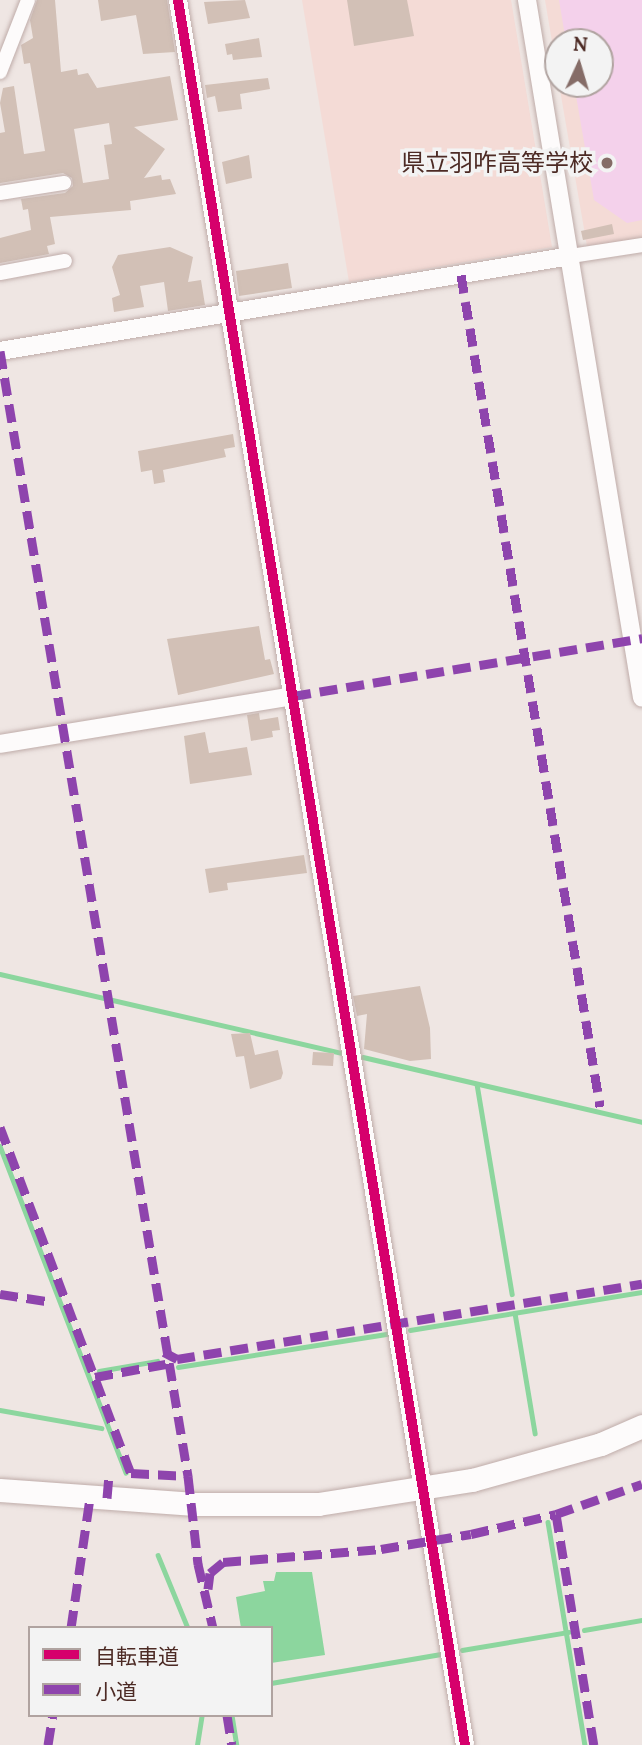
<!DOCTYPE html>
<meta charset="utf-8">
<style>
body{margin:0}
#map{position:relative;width:642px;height:1745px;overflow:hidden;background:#efe6e3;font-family:Lora,"Noto Sans JP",serif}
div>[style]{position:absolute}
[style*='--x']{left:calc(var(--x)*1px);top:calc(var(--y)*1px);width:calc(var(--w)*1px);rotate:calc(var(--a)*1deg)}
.built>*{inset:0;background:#f4dbd6}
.green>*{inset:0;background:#f4d1eb}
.water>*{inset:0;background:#8cd69e}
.stream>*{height:4.5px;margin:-2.25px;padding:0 2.25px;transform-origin:2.25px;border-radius:2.25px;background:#8cd69e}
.building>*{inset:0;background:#d2c0b6}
.roads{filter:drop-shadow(0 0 2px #bfaca9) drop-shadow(0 0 2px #bfaca9)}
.minor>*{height:14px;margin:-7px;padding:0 7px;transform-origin:7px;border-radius:7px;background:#fdfbfb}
.tertiary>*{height:18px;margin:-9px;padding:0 9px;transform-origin:9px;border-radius:9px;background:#fdfbfb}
.trunk>*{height:23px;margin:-11.5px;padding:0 11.5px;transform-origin:11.5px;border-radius:11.5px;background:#fdfbfb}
.quiet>*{height:9px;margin-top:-4.5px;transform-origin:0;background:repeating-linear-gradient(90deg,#8e44ad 0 18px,transparent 0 27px)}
.cycleway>*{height:10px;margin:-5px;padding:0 5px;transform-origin:5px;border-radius:5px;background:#d6006c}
.dots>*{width:19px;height:19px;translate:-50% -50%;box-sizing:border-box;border:4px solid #f3f3f3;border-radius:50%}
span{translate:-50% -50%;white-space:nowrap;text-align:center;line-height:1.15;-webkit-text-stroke:7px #f3f3f3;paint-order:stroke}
.poi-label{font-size:24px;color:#4c2a24}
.right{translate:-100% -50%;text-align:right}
.legend{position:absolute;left:28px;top:1626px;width:245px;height:91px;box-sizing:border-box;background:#f3f3f3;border:2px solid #b0a3a0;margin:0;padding:9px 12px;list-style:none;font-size:21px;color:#4c2a24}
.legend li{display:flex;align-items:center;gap:14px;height:35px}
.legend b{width:35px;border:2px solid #b0a3a0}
.north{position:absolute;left:544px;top:28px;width:70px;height:70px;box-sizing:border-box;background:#f3f3f3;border:2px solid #b0a3a0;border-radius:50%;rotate:4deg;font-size:19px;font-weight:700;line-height:28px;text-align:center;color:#4c2a24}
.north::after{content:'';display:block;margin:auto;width:24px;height:32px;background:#856c67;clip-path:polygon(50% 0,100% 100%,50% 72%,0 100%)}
</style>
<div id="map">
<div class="built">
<div style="clip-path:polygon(302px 0,511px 0,552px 247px,349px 282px)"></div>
<div style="clip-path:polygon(545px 0,642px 0,642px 242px,600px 249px,597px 244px,587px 246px,559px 84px,600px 84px,600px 42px,558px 42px,558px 77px)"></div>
</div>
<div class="green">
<div style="clip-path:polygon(559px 0,642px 0,642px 220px,627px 223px,594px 200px,574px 84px,600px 84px,600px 42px,566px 42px)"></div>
</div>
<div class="water">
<div style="clip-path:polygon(276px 1572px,312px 1572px,325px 1655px,271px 1663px,271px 1628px,241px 1628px,236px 1597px,265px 1591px,263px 1581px,274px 1581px)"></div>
</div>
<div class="stream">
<div style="--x:0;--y:974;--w:351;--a:13"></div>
<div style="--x:363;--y:1057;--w:286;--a:13.1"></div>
<div style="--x:477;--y:1084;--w:213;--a:80.5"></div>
<div style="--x:0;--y:1146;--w:350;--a:68.9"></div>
<div style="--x:515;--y:1313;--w:122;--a:80.5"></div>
<div style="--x:410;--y:1330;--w:235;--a:-9.3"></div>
<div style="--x:178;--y:1367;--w:212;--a:-9"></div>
<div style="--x:99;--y:1371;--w:59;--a:-9.8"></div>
<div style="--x:0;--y:1410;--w:103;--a:10.1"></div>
<div style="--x:548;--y:1522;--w:226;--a:80.6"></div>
<div style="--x:158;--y:1555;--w:79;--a:67.7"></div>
<div style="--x:584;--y:1630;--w:59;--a:-9.8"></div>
<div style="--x:462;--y:1650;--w:108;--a:-9.6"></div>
<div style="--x:271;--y:1683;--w:172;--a:-9.7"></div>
<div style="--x:232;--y:1715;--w:30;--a:81"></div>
<div style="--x:197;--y:1745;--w:30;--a:-81"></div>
</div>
<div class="building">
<div style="clip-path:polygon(evenodd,37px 0,55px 0,61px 72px,77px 69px,78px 75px,88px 73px,97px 88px,170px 76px,178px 120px,134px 127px,165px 149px,144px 178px,161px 175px,162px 180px,170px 179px,176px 194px,130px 201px,131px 210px,50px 217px,55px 244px,47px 246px,49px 254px,0 263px,0 238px,31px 230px,28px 209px,23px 210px,21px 199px,65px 193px,73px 186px,72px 178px,63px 173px,0 183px,0 133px,5px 132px,0 103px,3px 88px,14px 86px,24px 154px,45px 151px,30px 63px,24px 64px,21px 45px,33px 38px,30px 20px,37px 0,109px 123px,112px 144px,104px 145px,109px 179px,83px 183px,74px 129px,109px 123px)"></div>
<div style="clip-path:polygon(98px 0,167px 0,175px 52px,143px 54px,136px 15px,101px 21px)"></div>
<div style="clip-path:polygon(245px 0,250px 18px,208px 24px,204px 2px)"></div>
<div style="clip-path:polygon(347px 0,407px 0,414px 36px,354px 46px)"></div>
<div style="clip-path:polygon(259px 38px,262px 57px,233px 60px,232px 54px,227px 55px,225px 44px)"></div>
<div style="clip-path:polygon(268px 78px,270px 89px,240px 94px,242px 109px,218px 112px,215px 96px,207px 98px,205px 85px)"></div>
<div style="clip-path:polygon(249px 155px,252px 178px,226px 184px,222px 162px)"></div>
<div style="clip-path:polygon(612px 224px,614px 234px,583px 240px,581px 231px)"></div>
<div style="clip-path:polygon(170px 247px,193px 257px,188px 282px,201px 280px,205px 305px,168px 311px,164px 282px,140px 286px,144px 307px,114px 312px,112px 298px,120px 295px,112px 267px,118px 255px)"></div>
<div style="clip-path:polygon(288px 263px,292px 288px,239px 296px,236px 271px)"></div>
<div style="clip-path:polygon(233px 434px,235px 447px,224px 449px,226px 457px,163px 470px,165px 482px,154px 484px,152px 470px,141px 472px,138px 451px)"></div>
<div style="clip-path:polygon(259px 626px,265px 660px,270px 659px,274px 674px,178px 695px,167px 639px)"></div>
<div style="clip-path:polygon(259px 713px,260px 720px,278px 717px,280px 730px,272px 731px,273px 737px,251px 741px,247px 715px)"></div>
<div style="clip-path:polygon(205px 732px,209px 753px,247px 747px,252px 775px,190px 784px,184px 736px)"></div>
<div style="clip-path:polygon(304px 855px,307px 873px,227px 883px,228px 890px,209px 893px,205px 869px)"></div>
<div style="clip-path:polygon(420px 986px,430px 1028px,431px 1059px,410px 1061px,364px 1049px,367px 1014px,357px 1016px,353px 996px)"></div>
<div style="clip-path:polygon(250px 1033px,255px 1055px,278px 1050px,283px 1073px,281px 1079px,250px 1089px,244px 1056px,236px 1057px,231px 1034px)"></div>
<div style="clip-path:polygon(313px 1052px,334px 1053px,333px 1066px,312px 1065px)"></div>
</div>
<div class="roads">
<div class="minor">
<div style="--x:0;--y:72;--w:77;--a:-68.7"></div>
<div style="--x:0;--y:193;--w:65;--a:-8.9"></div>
<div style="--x:571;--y:256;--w:72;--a:-8.8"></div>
<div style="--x:0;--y:273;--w:66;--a:-10.5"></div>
</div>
<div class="tertiary">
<div style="--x:178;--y:0;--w:1768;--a:80.66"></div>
<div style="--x:527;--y:0;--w:707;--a:80.64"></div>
<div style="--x:0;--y:351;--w:579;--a:-9.45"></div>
<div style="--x:0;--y:744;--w:297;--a:-9.3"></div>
</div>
<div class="trunk">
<div style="--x:0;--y:1490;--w:195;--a:4.1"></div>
<div style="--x:194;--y:1504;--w:124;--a:0"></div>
<div style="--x:318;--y:1504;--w:156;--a:-8.9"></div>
<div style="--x:472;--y:1480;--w:134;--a:-15.6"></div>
<div style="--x:601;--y:1444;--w:45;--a:-23.7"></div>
</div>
</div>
<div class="quiet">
<div style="--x:461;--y:275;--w:843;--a:80.5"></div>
<div style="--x:0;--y:351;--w:1141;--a:80.51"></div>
<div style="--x:188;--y:1476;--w:89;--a:83.5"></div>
<div style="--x:198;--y:1564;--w:66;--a:76.8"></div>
<div style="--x:293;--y:696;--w:354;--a:-9.4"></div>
<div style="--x:0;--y:1127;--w:370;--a:69.3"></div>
<div style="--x:131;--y:1473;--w:57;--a:3"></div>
<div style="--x:0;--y:1294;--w:53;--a:8.7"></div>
<div style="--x:164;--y:1352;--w:15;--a:28"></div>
<div style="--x:177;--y:1359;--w:471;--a:-9.2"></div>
<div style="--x:95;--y:1377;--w:72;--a:-10.4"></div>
<div style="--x:107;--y:1498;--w:24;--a:-85"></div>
<div style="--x:556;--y:1514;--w:234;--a:80.7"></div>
<div style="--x:208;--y:1589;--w:16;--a:-83"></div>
<div style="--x:210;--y:1573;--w:17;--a:-40"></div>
<div style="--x:223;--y:1562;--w:159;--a:-4.7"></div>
<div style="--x:381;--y:1549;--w:91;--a:-9.5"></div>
<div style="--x:471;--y:1534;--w:87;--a:-13.2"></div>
<div style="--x:556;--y:1514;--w:91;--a:-19.2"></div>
<div style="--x:71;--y:1628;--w:132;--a:-81.7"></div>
<div style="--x:227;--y:1715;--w:30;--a:81"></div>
<div style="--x:48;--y:1745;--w:30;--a:-81"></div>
</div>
<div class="cycleway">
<div style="--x:178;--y:0;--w:1768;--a:80.66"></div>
</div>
<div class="dots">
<div style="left:607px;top:163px;background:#856c67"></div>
</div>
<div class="poi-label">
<span class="right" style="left:593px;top:163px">県立羽咋高等学校</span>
</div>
<ul class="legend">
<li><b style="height:9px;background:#d6006c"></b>自転車道</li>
<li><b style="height:9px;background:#8e44ad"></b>小道</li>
</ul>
<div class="north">N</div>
</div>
